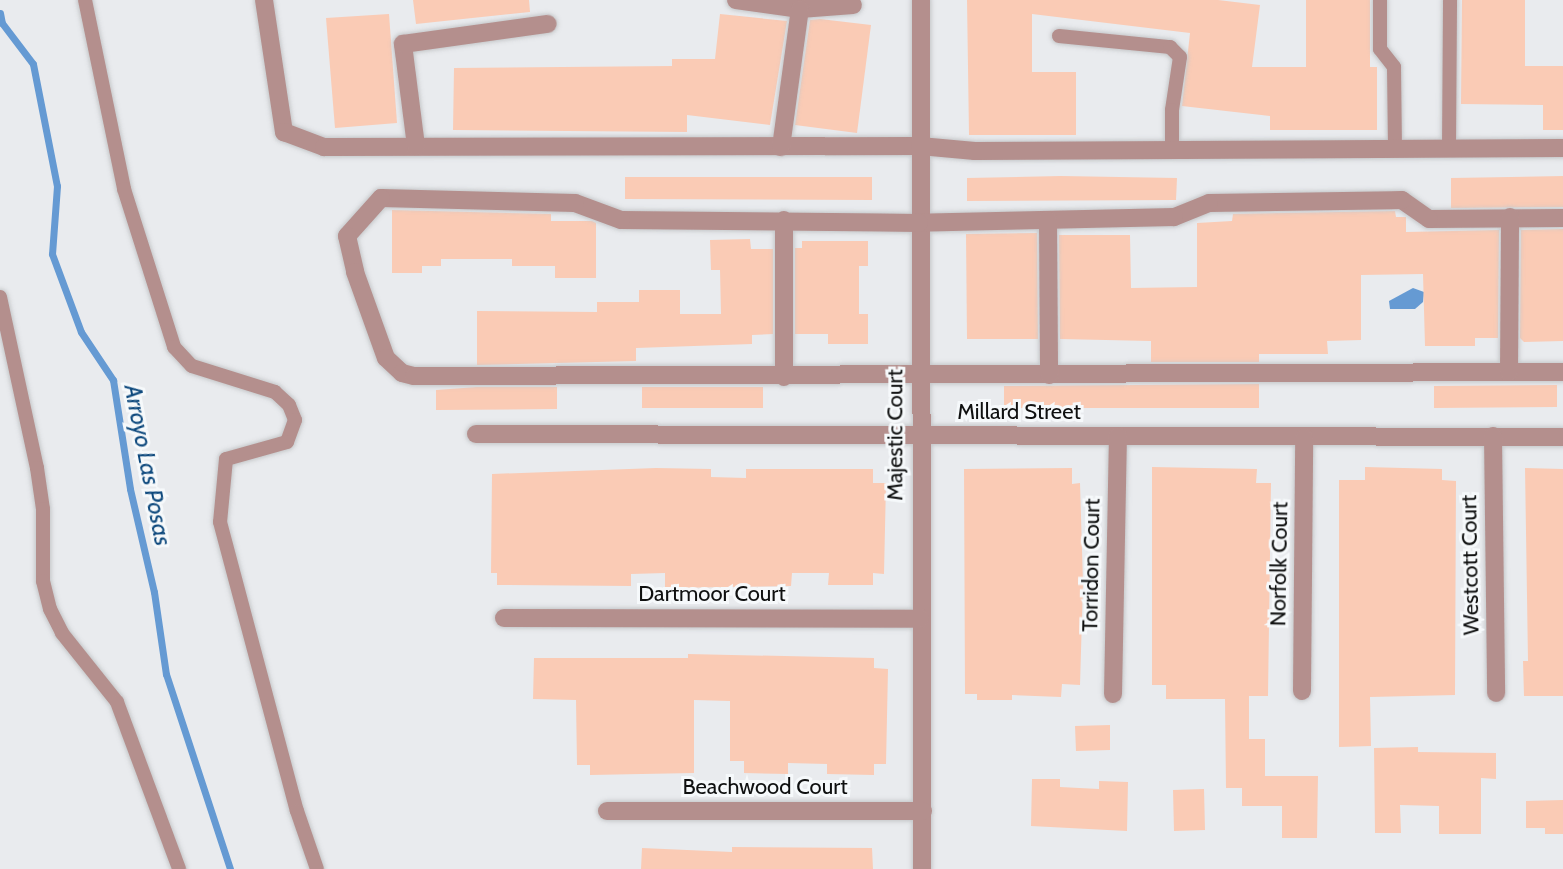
<!DOCTYPE html>
<style>
body{margin:0}
#map{position:relative;width:1563px;height:869px;overflow:hidden;background:#e9ebee;font-family:Cabin,sans-serif}
div>[style]{position:absolute}
[style*='--x']{left:calc(var(--x)*1px);top:calc(var(--y)*1px);width:calc(var(--w)*1px);rotate:calc(var(--a)*1deg)}
.water>*{inset:0;background:#659ad3}
.stream>*{height:7px;margin:-3.5px;padding:0 3.5px;transform-origin:3.5px;border-radius:3.5px;background:#659ad3}
.building>*{inset:0;background:#facbb5}
.roads{filter:drop-shadow(0 0 2px #c6c8ca) drop-shadow(0 0 2px #c6c8ca)}
.lane>*{height:14px;margin:-7px;padding:0 7px;transform-origin:7px;border-radius:7px;background:#b48f8d}
.street>*{height:18px;margin:-9px;padding:0 9px;transform-origin:9px;border-radius:9px;background:#b48f8d}
span{translate:-50% -50%;white-space:nowrap;text-align:center;line-height:1.15;-webkit-text-stroke:6px #f6f9fb;paint-order:stroke}
.street-label{font-size:22px;color:#0f1010}
.water-label{font-size:24px;color:#0e497d;font-style:italic}
</style>
<div id="map">
<div class="water">
<div style="clip-path:polygon(1413px 288px,1424px 292px,1423px 302px,1415px 309px,1390px 309px,1389px 301px)"></div>
</div>
<div class="stream">
<div style="--x:0;--y:13;--w:10;--a:79"></div>
<div style="--x:2;--y:23;--w:51;--a:52.9"></div>
<div style="--x:33;--y:64;--w:124;--a:78.9"></div>
<div style="--x:57;--y:186;--w:68;--a:94.2"></div>
<div style="--x:52;--y:254;--w:83;--a:69.6"></div>
<div style="--x:81;--y:332;--w:58;--a:56.3"></div>
<div style="--x:113;--y:380;--w:110;--a:81.1"></div>
<div style="--x:130;--y:489;--w:106;--a:76.9"></div>
<div style="--x:154;--y:592;--w:83;--a:81.7"></div>
<div style="--x:166;--y:674;--w:205;--a:71.8"></div>
</div>
<div class="building">
<div style="clip-path:polygon(413px 0,529px 0,530px 12px,416px 24px)"></div>
<div style="clip-path:polygon(967px 0,1218px 0,1260px 5px,1252px 67px,1306px 67px,1306px 0,1370px 0,1370px 67px,1377px 67px,1377px 130px,1270px 130px,1270px 116px,1182px 106px,1190px 33px,1032px 14px,1032px 72px,1076px 72px,1076px 135px,969px 135px)"></div>
<div style="clip-path:polygon(1462px 0,1525px 0,1525px 66px,1563px 66px,1563px 130px,1543px 130px,1543px 105px,1461px 104px)"></div>
<div style="clip-path:polygon(389px 14px,397px 123px,335px 128px,326px 18px)"></div>
<div style="clip-path:polygon(720px 14px,787px 21px,770px 125px,687px 115px,687px 132px,453px 130px,454px 68px,672px 66px,672px 59px,715px 59px)"></div>
<div style="clip-path:polygon(820px 19px,871px 25px,857px 133px,795px 125px,810px 20px)"></div>
<div style="clip-path:polygon(1061px 176px,1177px 178px,1176px 200px,967px 201px,967px 178px)"></div>
<div style="clip-path:polygon(1563px 176px,1563px 207px,1451px 208px,1451px 178px)"></div>
<div style="clip-path:polygon(625px 177px,872px 177px,872px 200px,625px 199px)"></div>
<div style="clip-path:polygon(392px 210px,551px 214px,551px 221px,592px 221px,596px 223px,596px 278px,555px 278px,555px 266px,512px 266px,512px 259px,441px 259px,441px 266px,422px 266px,422px 273px,392px 273px)"></div>
<div style="clip-path:polygon(1395px 211px,1396px 217px,1406px 217px,1406px 232px,1499px 230px,1498px 338px,1475px 338px,1475px 346px,1425px 346px,1423px 274px,1361px 275px,1361px 340px,1327px 341px,1328px 354px,1259px 354px,1259px 362px,1151px 362px,1151px 341px,1060px 339px,1059px 235px,1130px 235px,1131px 288px,1197px 287px,1197px 223px,1232px 221px,1233px 214px)"></div>
<div style="clip-path:polygon(1563px 229px,1563px 341px,1524px 342px,1520px 338px,1521px 230px)"></div>
<div style="clip-path:polygon(1037px 233px,1038px 339px,967px 339px,966px 234px)"></div>
<div style="clip-path:polygon(750px 239px,751px 249px,773px 249px,773px 334px,752px 335px,752px 344px,636px 348px,636px 361px,477px 365px,477px 311px,597px 312px,597px 302px,639px 302px,639px 290px,680px 290px,680px 314px,721px 314px,720px 270px,711px 270px,710px 240px)"></div>
<div style="clip-path:polygon(802px 241px,868px 241px,868px 266px,859px 266px,859px 314px,868px 314px,868px 344px,828px 344px,828px 334px,795px 334px,795px 248px,802px 248px)"></div>
<div style="clip-path:polygon(1259px 384px,1259px 408px,1004px 408px,1004px 386px)"></div>
<div style="clip-path:polygon(1557px 385px,1557px 407px,1434px 408px,1434px 386px)"></div>
<div style="clip-path:polygon(477px 387px,557px 387px,557px 409px,436px 410px,436px 390px)"></div>
<div style="clip-path:polygon(642px 387px,763px 387px,763px 408px,642px 408px)"></div>
<div style="clip-path:polygon(1152px 467px,1257px 469px,1256px 483px,1271px 483px,1268px 696px,1249px 696px,1249px 739px,1265px 739px,1265px 776px,1318px 776px,1317px 838px,1282px 838px,1282px 806px,1242px 806px,1242px 788px,1226px 788px,1225px 699px,1166px 699px,1166px 685px,1152px 685px)"></div>
<div style="clip-path:polygon(1365px 467px,1442px 469px,1442px 480px,1456px 481px,1455px 695px,1370px 697px,1371px 746px,1339px 747px,1339px 480px,1365px 480px)"></div>
<div style="clip-path:polygon(656px 468px,711px 469px,711px 477px,746px 478px,746px 469px,873px 469px,873px 483px,886px 483px,884px 574px,873px 573px,873px 585px,828px 585px,829px 573px,792px 573px,791px 586px,665px 588px,665px 573px,631px 574px,631px 586px,497px 585px,497px 573px,491px 573px,492px 474px)"></div>
<div style="clip-path:polygon(1072px 468px,1072px 484px,1080px 483px,1083px 583px,1080px 685px,1062px 684px,1061px 697px,1012px 695px,1012px 700px,977px 700px,977px 694px,965px 694px,964px 469px)"></div>
<div style="clip-path:polygon(1525px 468px,1563px 469px,1563px 696px,1524px 696px,1523px 661px,1528px 661px)"></div>
<div style="clip-path:polygon(688px 654px,874px 658px,874px 668px,888px 669px,886px 764px,874px 764px,874px 775px,827px 774px,827px 764px,788px 763px,788px 774px,744px 773px,744px 761px,730px 761px,730px 701px,694px 700px,694px 773px,590px 775px,590px 765px,577px 765px,576px 700px,533px 699px,534px 658px,688px 658px)"></div>
<div style="clip-path:polygon(1110px 725px,1110px 750px,1076px 751px,1075px 726px)"></div>
<div style="clip-path:polygon(1418px 747px,1418px 752px,1496px 753px,1496px 779px,1481px 778px,1481px 834px,1439px 834px,1439px 806px,1400px 805px,1401px 833px,1375px 833px,1374px 748px)"></div>
<div style="clip-path:polygon(1032px 779px,1060px 779px,1060px 787px,1099px 789px,1099px 781px,1128px 782px,1127px 831px,1031px 826px)"></div>
<div style="clip-path:polygon(1204px 789px,1205px 830px,1174px 831px,1173px 790px)"></div>
<div style="clip-path:polygon(1563px 800px,1563px 834px,1545px 834px,1545px 828px,1526px 828px,1526px 801px)"></div>
<div style="clip-path:polygon(732px 847px,872px 848px,873px 869px,641px 869px,642px 848px,732px 852px)"></div>
</div>
<div class="roads">
<div class="lane">
<div style="--x:85;--y:0;--w:193;--a:78.3"></div>
<div style="--x:124;--y:189;--w:166;--a:72.4"></div>
<div style="--x:174;--y:347;--w:26;--a:47"></div>
<div style="--x:192;--y:366;--w:87;--a:17.4"></div>
<div style="--x:275;--y:392;--w:19;--a:43"></div>
<div style="--x:289;--y:405;--w:16;--a:68"></div>
<div style="--x:295;--y:420;--w:23;--a:110"></div>
<div style="--x:287;--y:442;--w:63;--a:164.4"></div>
<div style="--x:226;--y:459;--w:63;--a:95.4"></div>
<div style="--x:220;--y:522;--w:299;--a:75.1"></div>
<div style="--x:297;--y:811;--w:61;--a:71"></div>
<div style="--x:1380;--y:0;--w:49;--a:90"></div>
<div style="--x:1380;--y:49;--w:23;--a:52"></div>
<div style="--x:1394;--y:67;--w:81;--a:89.3"></div>
<div style="--x:1059;--y:36;--w:112;--a:5.7"></div>
<div style="--x:1170;--y:47;--w:14;--a:45"></div>
<div style="--x:1180;--y:57;--w:54;--a:98.6"></div>
<div style="--x:1172;--y:110;--w:39;--a:90"></div>
<div style="--x:1449;--y:148;--w:148;--a:-89.6"></div>
<div style="--x:0;--y:297;--w:175;--a:77.8"></div>
<div style="--x:37;--y:468;--w:41;--a:81.7"></div>
<div style="--x:43;--y:509;--w:72;--a:90"></div>
<div style="--x:43;--y:581;--w:29;--a:76"></div>
<div style="--x:50;--y:609;--w:27;--a:63"></div>
<div style="--x:62;--y:633;--w:88;--a:51.4"></div>
<div style="--x:117;--y:702;--w:178;--a:69.6"></div>
</div>
<div class="street">
<div style="--x:264;--y:0;--w:134;--a:81.4"></div>
<div style="--x:284;--y:132;--w:43;--a:20.6"></div>
<div style="--x:324;--y:147;--w:596;--a:-0.1"></div>
<div style="--x:920;--y:146;--w:55;--a:5.2"></div>
<div style="--x:975;--y:151;--w:588;--a:-0.29"></div>
<div style="--x:736;--y:0;--w:65;--a:8"></div>
<div style="--x:800;--y:9;--w:53;--a:-4.3"></div>
<div style="--x:921;--y:0;--w:869;--a:89.93"></div>
<div style="--x:416;--y:146;--w:103;--a:-97.3"></div>
<div style="--x:403;--y:44;--w:146;--a:-7.9"></div>
<div style="--x:781;--y:147;--w:139;--a:-82.2"></div>
<div style="--x:1563;--y:218;--w:134;--a:179.6"></div>
<div style="--x:1429;--y:219;--w:33;--a:-145"></div>
<div style="--x:1402;--y:200;--w:193;--a:179.1"></div>
<div style="--x:1209;--y:203;--w:38;--a:158"></div>
<div style="--x:1174;--y:217;--w:255;--a:178.7"></div>
<div style="--x:919;--y:223;--w:298;--a:-179.4"></div>
<div style="--x:621;--y:220;--w:49;--a:-159.7"></div>
<div style="--x:575;--y:203;--w:194;--a:-178.5"></div>
<div style="--x:381;--y:198;--w:51;--a:131.8"></div>
<div style="--x:347;--y:236;--w:37;--a:77"></div>
<div style="--x:355;--y:272;--w:91;--a:70.2"></div>
<div style="--x:386;--y:358;--w:22;--a:43"></div>
<div style="--x:402;--y:373;--w:12;--a:14"></div>
<div style="--x:414;--y:376;--w:1149;--a:-0.2"></div>
<div style="--x:1048;--y:220;--w:155;--a:89.6"></div>
<div style="--x:1509;--y:372;--w:155;--a:-89.6"></div>
<div style="--x:784;--y:377;--w:157;--a:-90"></div>
<div style="--x:476;--y:434;--w:1087;--a:0.16"></div>
<div style="--x:1493;--y:436;--w:257;--a:89.3"></div>
<div style="--x:504;--y:618;--w:416;--a:0.1"></div>
<div style="--x:1302;--y:691;--w:253;--a:-89.5"></div>
<div style="--x:1113;--y:694;--w:258;--a:-88.9"></div>
<div style="--x:607;--y:811;--w:316;--a:0"></div>
</div>
</div>
<div class="street-label">
<span style="left:1019px;top:412px">Millard Street</span>
<span style="left:895px;top:435px;rotate:-90deg">Majestic Court</span>
<span style="left:1279px;top:564px;rotate:-89deg">Norfolk Court</span>
<span style="left:1091px;top:565px;rotate:-89deg">Torridon Court</span>
<span style="left:1470px;top:565px;rotate:-91deg">Westcott Court</span>
<span style="left:712px;top:594px">Dartmoor Court</span>
<span style="left:765px;top:787px">Beachwood Court</span>
</div>
<div class="water-label">
<span style="left:148px;top:465px;rotate:79deg">Arroyo Las Posas</span>
</div>
</div>
